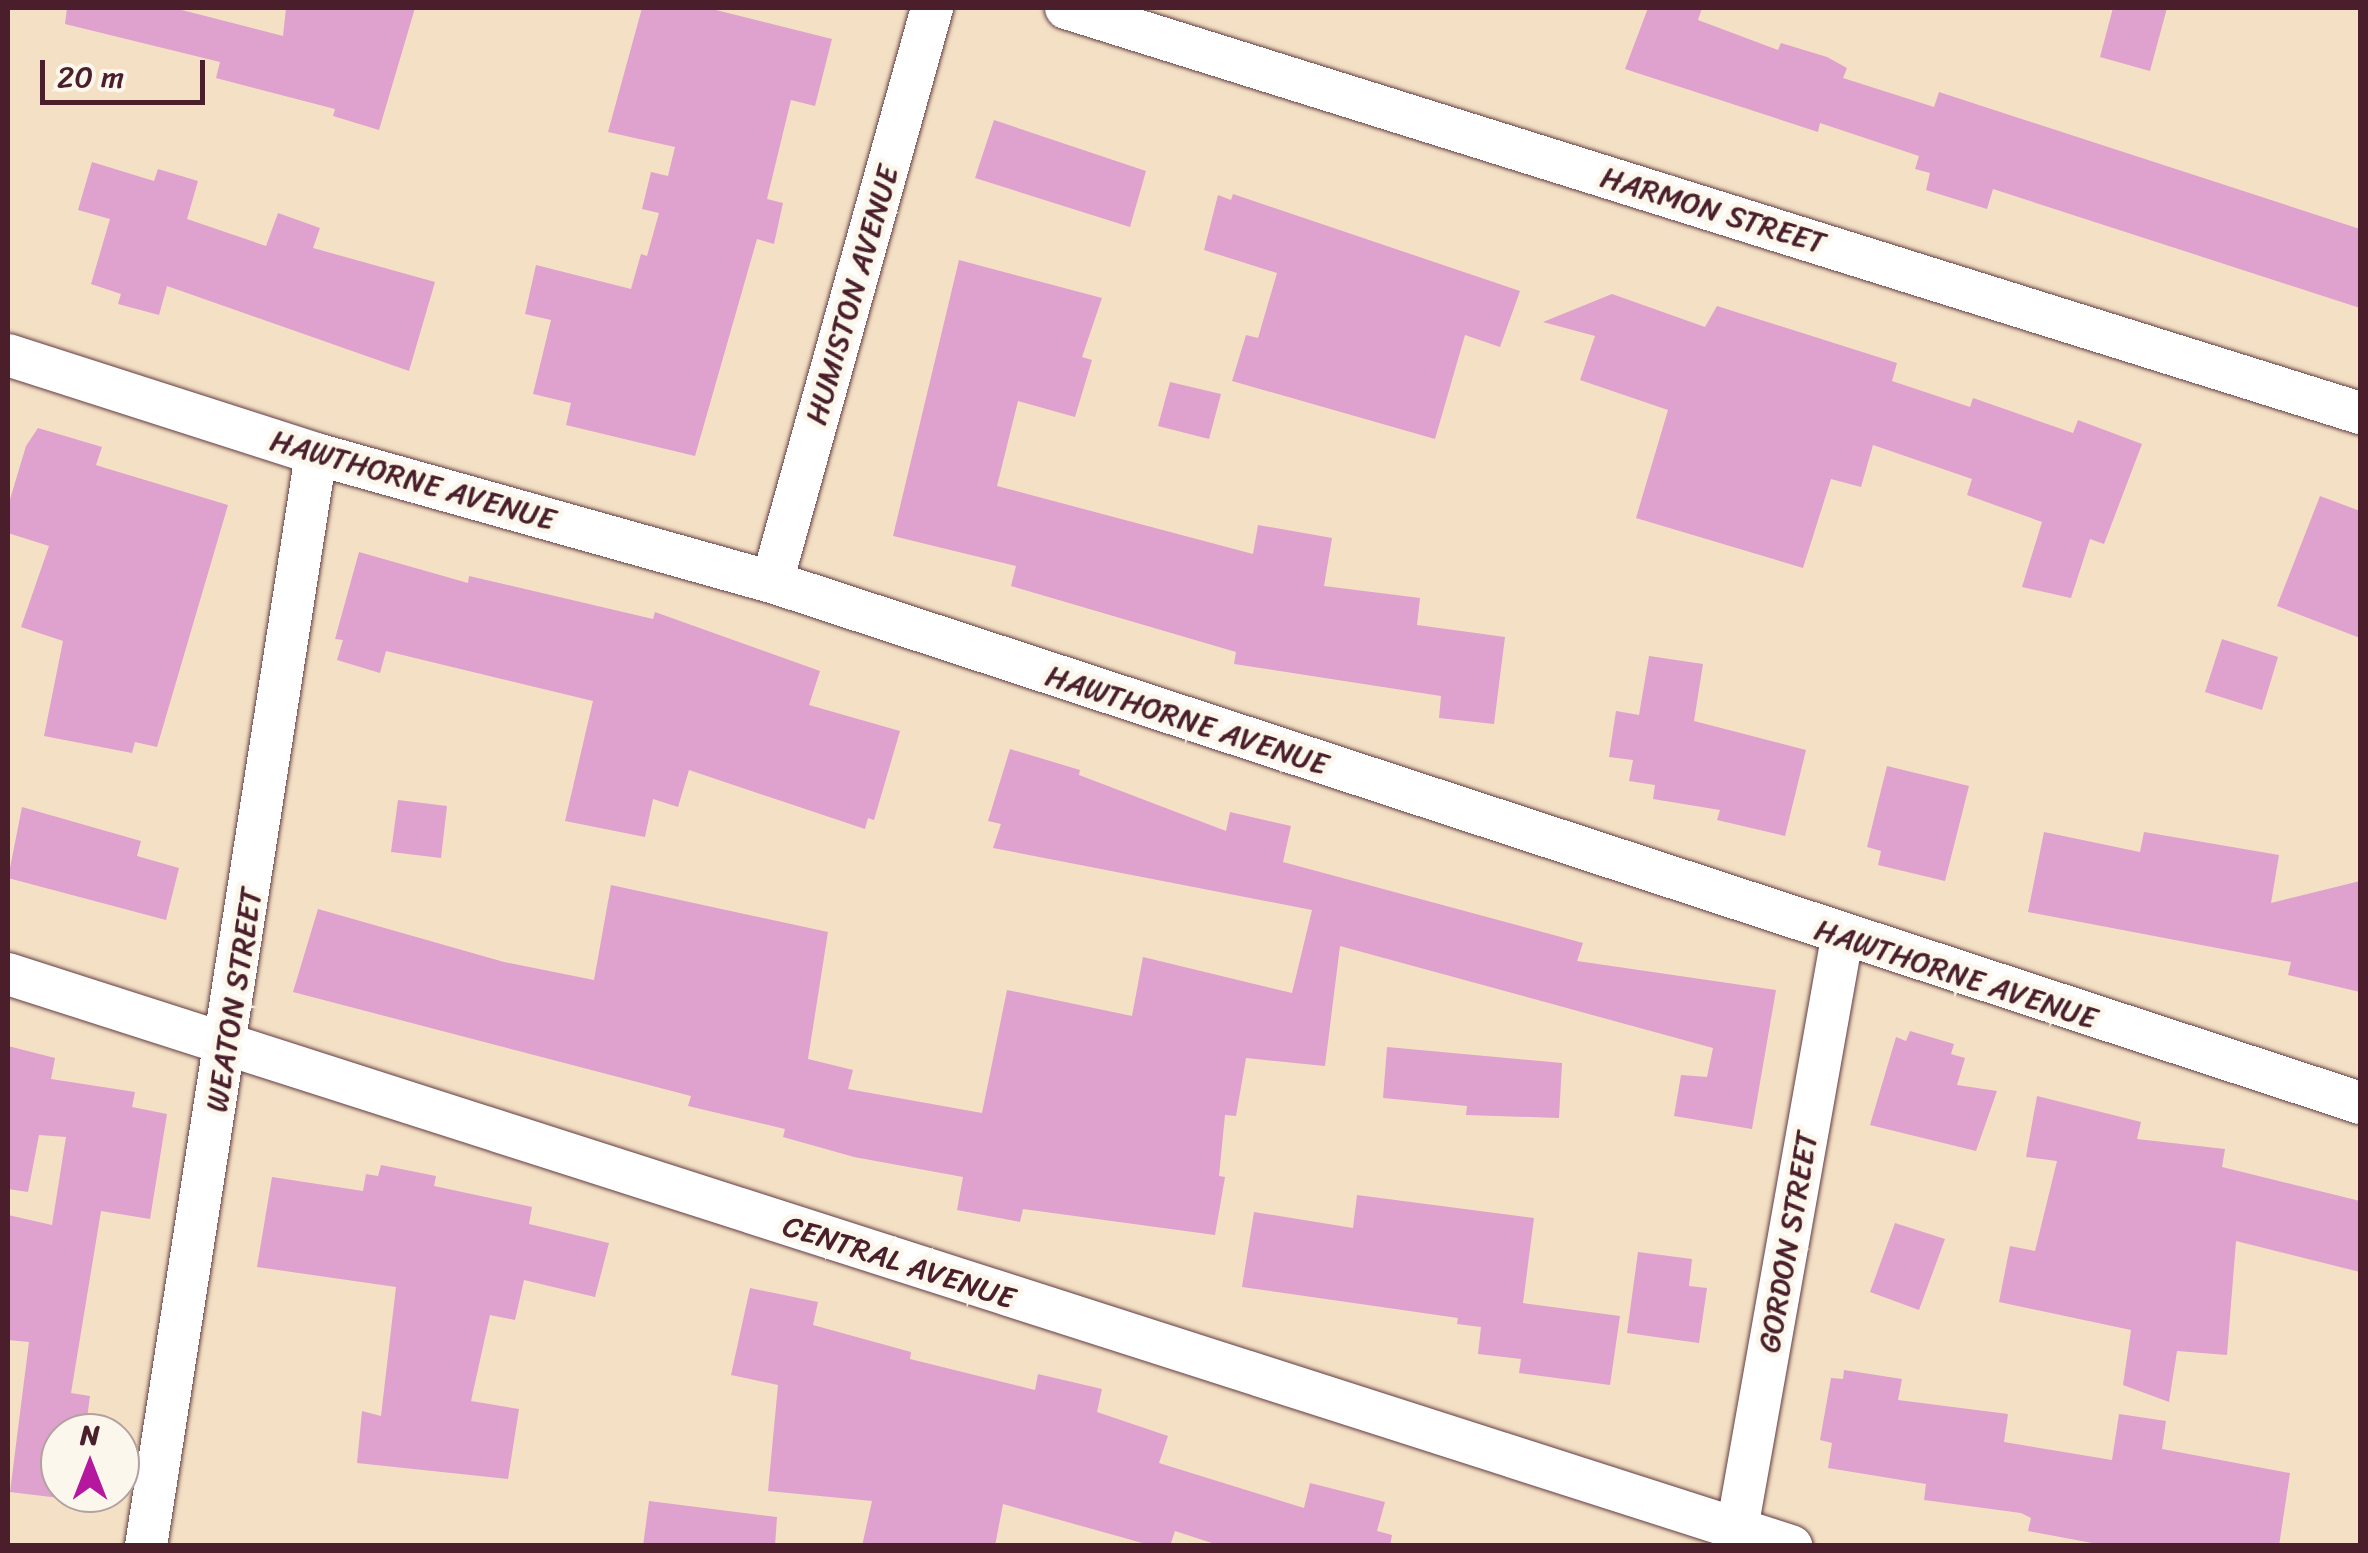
<!DOCTYPE html>
<style>
body{margin:0}
#map{position:relative;width:2368px;height:1553px;overflow:hidden;background:#f4e1c5;font-family:Sriracha,sans-serif}
div>[style]{position:absolute}
[style*='--x']{left:calc(var(--x)*1px);top:calc(var(--y)*1px);width:calc(var(--w)*1px);rotate:calc(var(--a)*1deg)}
.building>*{inset:0;background:#dfa1cd}
.roads{filter:drop-shadow(0 0 2px #643c42) drop-shadow(0 0 2px #643c42)}
.street>*{height:42px;margin:-21px;padding:0 21px;transform-origin:21px;border-radius:21px;background:#fff}
span{translate:-50% -50%;white-space:nowrap;text-align:center;line-height:1.15;-webkit-text-stroke:10px #fbf7ec;paint-order:stroke}
.street-label{font-size:30px;color:#4a1f2b}
.frame{position:absolute;inset:0;border:10px solid #4a1f2b;pointer-events:none}
.north{position:absolute;left:40px;top:1413px;width:100px;height:100px;box-sizing:border-box;background:#fbf7ec;border:2px solid #b4a19f;border-radius:50%;rotate:0deg;font-size:28px;font-weight:700;line-height:40px;text-align:center;color:#4a1f2b}
.north::after{content:'';display:block;margin:auto;width:35px;height:45px;background:#b5179e;clip-path:polygon(50% 0,100% 100%,50% 72%,0 100%)}
.scale{position:absolute;left:40px;top:60px;width:165px;height:45px;box-sizing:border-box;border:5px solid #4a1f2b;border-top:0;padding-left:12px;font-size:30px;line-height:35px;white-space:nowrap;color:#4a1f2b;-webkit-text-stroke:8px #fbf7ec;paint-order:stroke}
</style>
<div id="map">
<div class="building">
<div style="clip-path:polygon(67px 8px,174px 8px,283px 36px,286px 8px,415px 8px,379px 130px,333px 116px,335px 109px,216px 78px,220px 62px,65px 24px)"></div>
<div style="clip-path:polygon(642px 8px,708px 8px,832px 39px,815px 106px,791px 100px,767px 199px,783px 203px,774px 244px,757px 239px,695px 456px,566px 425px,571px 403px,533px 394px,551px 320px,525px 314px,536px 265px,631px 289px,641px 254px,647px 256px,659px 213px,642px 209px,651px 172px,668px 176px,675px 147px,608px 132px)"></div>
<div style="clip-path:polygon(1648px 8px,1702px 8px,1698px 20px,1778px 50px,1781px 43px,1827px 57px,1847px 68px,1843px 78px,1934px 107px,1939px 92px,2360px 229px,2360px 308px,1993px 189px,1987px 209px,1926px 190px,1930px 173px,1915px 169px,1919px 156px,1820px 123px,1818px 132px,1625px 69px)"></div>
<div style="clip-path:polygon(2113px 8px,2167px 8px,2150px 71px,2100px 57px)"></div>
<div style="clip-path:polygon(994px 120px,1146px 171px,1130px 227px,975px 178px)"></div>
<div style="clip-path:polygon(92px 162px,154px 181px,158px 169px,198px 181px,187px 219px,266px 246px,278px 213px,320px 228px,313px 248px,435px 282px,409px 371px,167px 286px,159px 315px,118px 304px,121px 294px,91px 284px,110px 219px,78px 210px)"></div>
<div style="clip-path:polygon(1233px 194px,1520px 291px,1500px 347px,1465px 335px,1435px 439px,1232px 381px,1246px 335px,1258px 338px,1277px 273px,1204px 250px,1218px 195px,1231px 200px)"></div>
<div style="clip-path:polygon(959px 260px,1102px 298px,1082px 357px,1092px 360px,1075px 417px,1018px 401px,997px 486px,1253px 554px,1258px 525px,1332px 538px,1324px 586px,1420px 598px,1417px 625px,1505px 637px,1494px 724px,1439px 718px,1441px 696px,1234px 664px,1236px 652px,1011px 586px,1016px 566px,893px 536px)"></div>
<div style="clip-path:polygon(1612px 294px,1705px 327px,1717px 306px,1897px 363px,1892px 381px,1970px 407px,1973px 398px,2073px 433px,2078px 420px,2142px 444px,2104px 544px,2090px 539px,2071px 598px,2022px 587px,2042px 522px,1967px 495px,1972px 479px,1873px 445px,1861px 487px,1831px 479px,1803px 568px,1636px 518px,1668px 410px,1580px 380px,1595px 336px,1543px 322px)"></div>
<div style="clip-path:polygon(1170px 382px,1221px 394px,1209px 439px,1158px 426px)"></div>
<div style="clip-path:polygon(38px 428px,102px 447px,96px 465px,102px 467px,228px 505px,157px 747px,135px 742px,132px 753px,44px 736px,63px 641px,21px 627px,49px 546px,8px 533px,8px 506px,26px 446px)"></div>
<div style="clip-path:polygon(2320px 496px,2360px 511px,2360px 638px,2277px 606px)"></div>
<div style="clip-path:polygon(359px 552px,468px 583px,469px 576px,653px 619px,655px 612px,820px 671px,809px 705px,900px 731px,874px 820px,868px 818px,865px 829px,689px 770px,678px 807px,653px 799px,645px 837px,565px 821px,593px 701px,386px 651px,380px 673px,337px 660px,343px 640px,335px 639px)"></div>
<div style="clip-path:polygon(2222px 639px,2278px 657px,2262px 710px,2205px 692px)"></div>
<div style="clip-path:polygon(1649px 656px,1703px 664px,1694px 721px,1806px 750px,1785px 836px,1717px 820px,1720px 810px,1653px 799px,1655px 785px,1629px 781px,1633px 760px,1609px 757px,1616px 711px,1639px 715px)"></div>
<div style="clip-path:polygon(1010px 749px,1080px 770px,1079px 775px,1226px 831px,1230px 812px,1291px 826px,1283px 862px,1583px 943px,1577px 961px,1776px 990px,1752px 1129px,1674px 1116px,1681px 1075px,1707px 1077px,1713px 1048px,1340px 946px,1325px 1066px,1246px 1058px,1236px 1116px,1225px 1115px,1219px 1176px,1225px 1177px,1215px 1235px,1023px 1209px,1020px 1222px,957px 1210px,963px 1177px,854px 1157px,783px 1137px,785px 1129px,688px 1106px,691px 1096px,293px 992px,318px 909px,504px 962px,594px 980px,611px 885px,828px 932px,808px 1059px,853px 1070px,848px 1089px,982px 1113px,1007px 990px,1132px 1016px,1143px 957px,1292px 993px,1312px 910px,993px 848px,1001px 824px,988px 821px)"></div>
<div style="clip-path:polygon(1887px 766px,1969px 786px,1945px 881px,1878px 865px,1881px 851px,1867px 847px)"></div>
<div style="clip-path:polygon(398px 800px,447px 806px,441px 858px,391px 852px)"></div>
<div style="clip-path:polygon(22px 807px,141px 841px,137px 856px,179px 868px,166px 920px,8px 878px)"></div>
<div style="clip-path:polygon(2044px 832px,2140px 852px,2144px 832px,2279px 855px,2271px 903px,2360px 881px,2360px 992px,2288px 975px,2291px 962px,2028px 912px)"></div>
<div style="clip-path:polygon(1910px 1031px,1954px 1044px,1951px 1054px,1965px 1058px,1957px 1085px,1997px 1091px,1976px 1151px,1870px 1125px,1896px 1037px,1906px 1041px)"></div>
<div style="clip-path:polygon(8px 1046px,55px 1058px,51px 1079px,135px 1092px,132px 1107px,167px 1114px,150px 1219px,101px 1211px,71px 1393px,90px 1396px,85px 1433px,60px 1433px,60px 1493px,77px 1493px,76px 1500px,10px 1492px,29px 1342px,8px 1340px,8px 1215px,52px 1225px,66px 1137px,39px 1135px,28px 1192px,8px 1189px)"></div>
<div style="clip-path:polygon(1387px 1047px,1562px 1063px,1559px 1118px,1466px 1115px,1467px 1106px,1383px 1098px)"></div>
<div style="clip-path:polygon(2037px 1096px,2141px 1122px,2137px 1139px,2225px 1149px,2222px 1167px,2360px 1201px,2360px 1272px,2236px 1241px,2227px 1355px,2177px 1351px,2169px 1402px,2123px 1385px,2131px 1330px,1999px 1302px,2010px 1246px,2035px 1251px,2057px 1161px,2026px 1157px)"></div>
<div style="clip-path:polygon(381px 1165px,436px 1176px,434px 1186px,532px 1207px,529px 1224px,609px 1243px,595px 1297px,524px 1280px,515px 1320px,490px 1315px,471px 1401px,519px 1409px,508px 1479px,357px 1463px,362px 1411px,381px 1416px,396px 1287px,257px 1267px,272px 1177px,363px 1191px,366px 1174px,378px 1176px)"></div>
<div style="clip-path:polygon(1357px 1195px,1534px 1218px,1523px 1303px,1620px 1316px,1610px 1385px,1519px 1373px,1521px 1359px,1478px 1354px,1481px 1327px,1457px 1324px,1458px 1318px,1242px 1287px,1254px 1212px,1353px 1228px)"></div>
<div style="clip-path:polygon(1895px 1223px,1945px 1239px,1919px 1310px,1870px 1292px)"></div>
<div style="clip-path:polygon(1638px 1252px,1692px 1259px,1689px 1286px,1707px 1288px,1699px 1343px,1627px 1333px)"></div>
<div style="clip-path:polygon(750px 1288px,818px 1302px,813px 1325px,911px 1352px,910px 1359px,1035px 1390px,1038px 1374px,1102px 1389px,1097px 1412px,1168px 1436px,1159px 1463px,1304px 1508px,1310px 1483px,1385px 1502px,1377px 1531px,1392px 1535px,1390px 1546px,1221px 1546px,1175px 1531px,1170px 1546px,1153px 1546px,1003px 1504px,995px 1546px,862px 1546px,872px 1501px,768px 1491px,778px 1385px,731px 1375px)"></div>
<div style="clip-path:polygon(1844px 1370px,1902px 1379px,1898px 1400px,2008px 1414px,2004px 1442px,2112px 1460px,2119px 1414px,2166px 1421px,2162px 1449px,2290px 1473px,2279px 1546px,2108px 1546px,2028px 1531px,2031px 1518px,2021px 1513px,1924px 1500px,1926px 1484px,1828px 1468px,1832px 1443px,1820px 1440px,1831px 1378px,1843px 1379px)"></div>
<div style="clip-path:polygon(649px 1501px,777px 1517px,775px 1546px,643px 1546px)"></div>
</div>
<div class="roads">
<div class="street">
<div style="--x:1066;--y:8;--w:1356;--a:17.38"></div>
<div style="--x:8;--y:355;--w:324;--a:17.8"></div>
<div style="--x:316;--y:454;--w:474;--a:15.7"></div>
<div style="--x:772;--y:582;--w:1671;--a:18.16"></div>
<div style="--x:772;--y:582;--w:596;--a:-74.42"></div>
<div style="--x:8;--y:974;--w:1873;--a:17.79"></div>
<div style="--x:146;--y:1546;--w:1105;--a:-81.15"></div>
<div style="--x:1734;--y:1546;--w:618;--a:-79.93"></div>
</div>
</div>
<div class="street-label">
<span style="left:1713px;top:210px;rotate:17deg">HARMON STREET</span>
<span style="left:852px;top:295px;rotate:-74deg">HUMISTON AVENUE</span>
<span style="left:413px;top:480px;rotate:16deg">HAWTHORNE AVENUE</span>
<span style="left:1187px;top:720px;rotate:18deg">HAWTHORNE AVENUE</span>
<span style="left:1956px;top:974px;rotate:18deg">HAWTHORNE AVENUE</span>
<span style="left:234px;top:1000px;rotate:-81deg">WEATON STREET</span>
<span style="left:1788px;top:1242px;rotate:-80deg">GORDON STREET</span>
<span style="left:899px;top:1262px;rotate:18deg">CENTRAL AVENUE</span>
</div>
<div class="frame"></div>
<div class="north">N</div>
<div class="scale">20 m</div>
</div>
